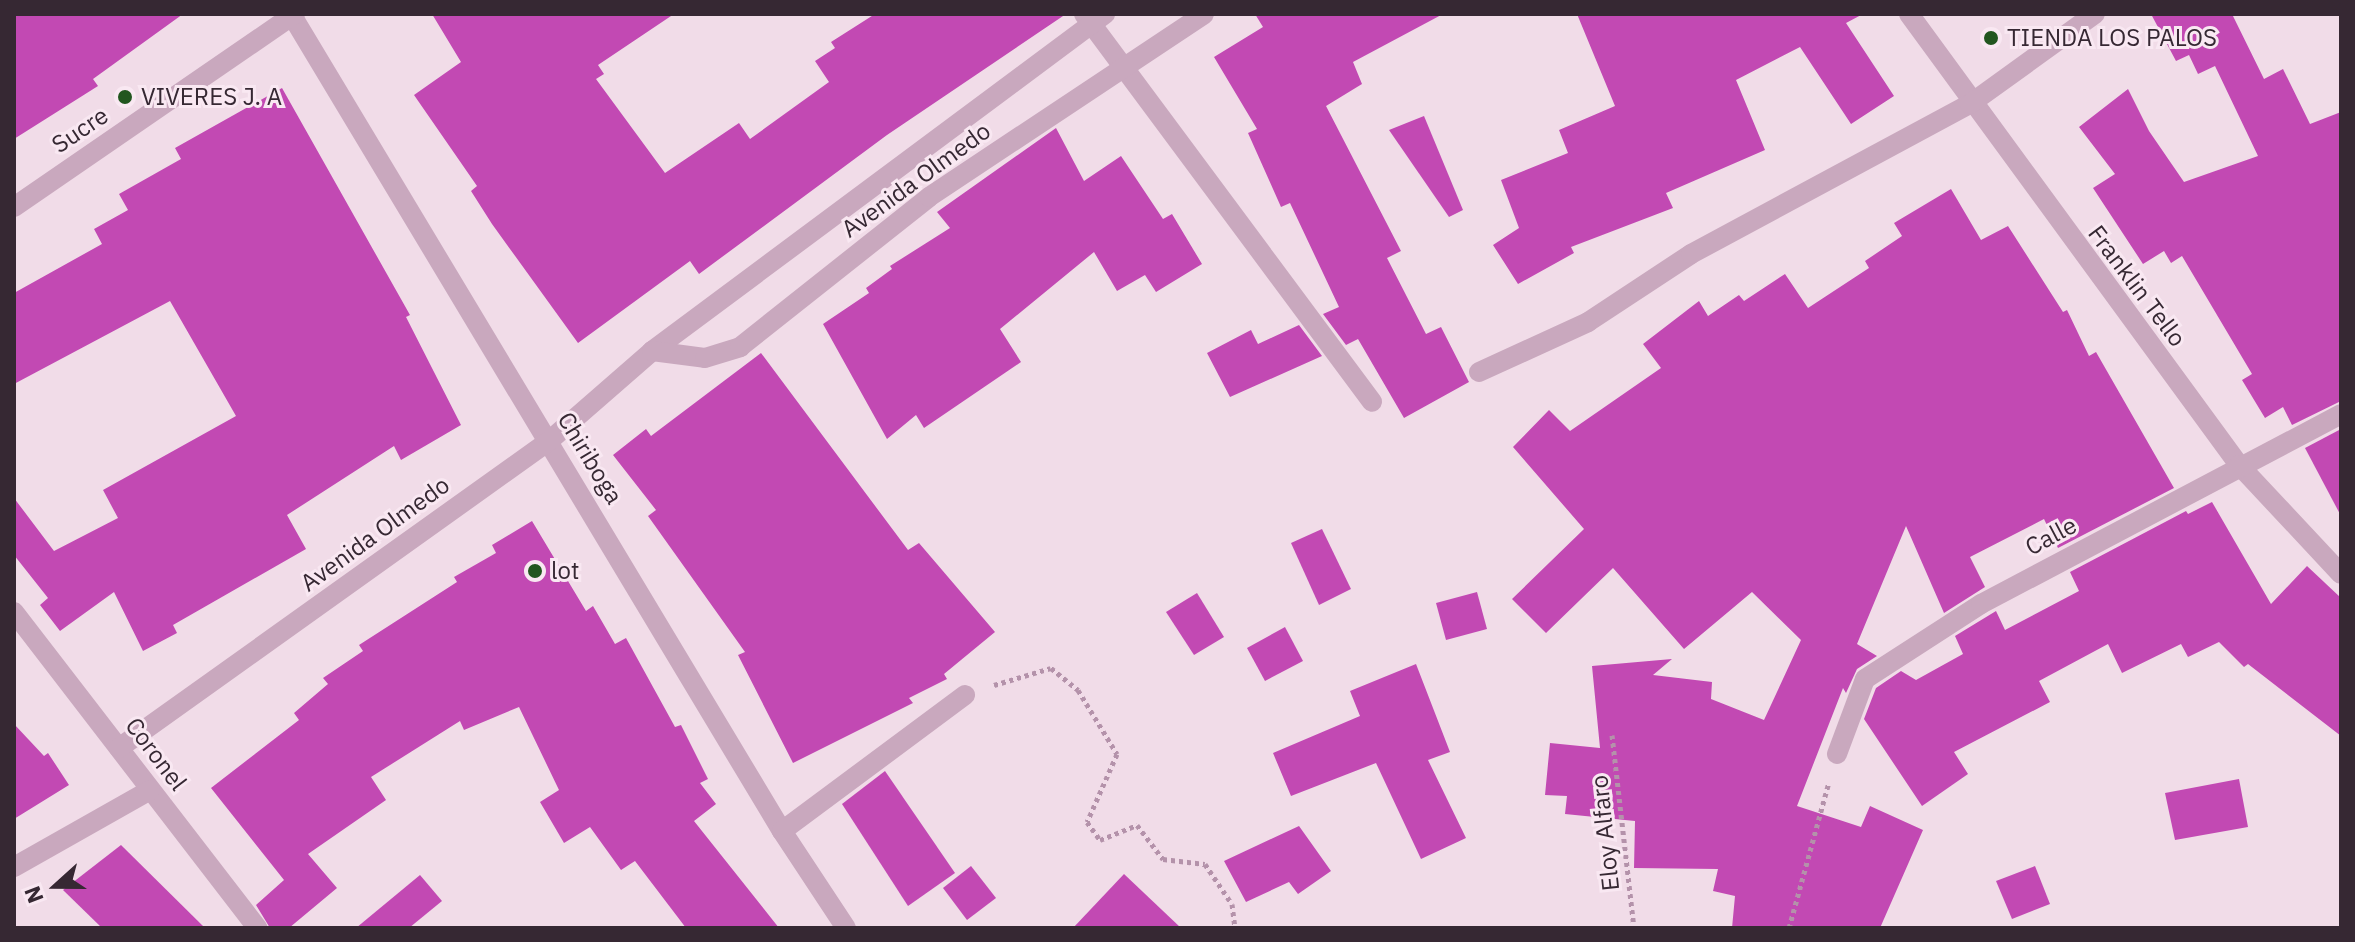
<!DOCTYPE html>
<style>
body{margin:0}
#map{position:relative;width:2355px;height:942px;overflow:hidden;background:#f1dce8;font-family:"IBM Plex Sans",sans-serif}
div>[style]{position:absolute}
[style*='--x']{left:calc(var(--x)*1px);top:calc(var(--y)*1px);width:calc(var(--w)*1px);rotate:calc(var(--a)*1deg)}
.building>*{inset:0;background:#c249b3}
.path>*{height:5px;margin-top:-2.5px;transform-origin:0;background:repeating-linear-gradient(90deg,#b492aa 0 4px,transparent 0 8px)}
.minor>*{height:20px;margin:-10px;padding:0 10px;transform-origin:10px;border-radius:10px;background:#c9a8be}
.dots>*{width:22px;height:22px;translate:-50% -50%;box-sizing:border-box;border:4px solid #f9e8f2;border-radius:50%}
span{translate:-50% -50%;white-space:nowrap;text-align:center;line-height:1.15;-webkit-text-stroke:6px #f9e8f2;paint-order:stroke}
.poi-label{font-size:24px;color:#362833}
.left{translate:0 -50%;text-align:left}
.street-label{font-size:24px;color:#362833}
.frame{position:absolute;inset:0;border:16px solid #362833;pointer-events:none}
.north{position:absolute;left:16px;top:846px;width:80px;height:80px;-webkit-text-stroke:6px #f9e8f2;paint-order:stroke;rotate:249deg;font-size:22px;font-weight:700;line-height:32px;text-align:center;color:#362833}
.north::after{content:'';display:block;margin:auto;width:28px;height:36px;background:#362833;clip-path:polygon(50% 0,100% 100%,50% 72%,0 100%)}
</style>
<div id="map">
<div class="building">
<div style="clip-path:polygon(14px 14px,183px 14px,93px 79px,98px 86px,14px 139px)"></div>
<div style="clip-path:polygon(432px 14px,674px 14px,598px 65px,604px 74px,596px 79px,665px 173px,739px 123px,750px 139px,829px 82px,815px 61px,835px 48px,831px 42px,875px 14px,1066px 14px,887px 135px,699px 274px,690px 261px,578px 343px,492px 224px,471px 191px,477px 186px,414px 95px,461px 62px)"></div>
<div style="clip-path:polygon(1255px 14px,1443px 14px,1353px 62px,1362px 84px,1326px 106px,1401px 251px,1387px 258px,1426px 334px,1441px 327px,1469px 382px,1404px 418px,1358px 339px,1346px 345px,1323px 314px,1339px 307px,1290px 203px,1281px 207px,1248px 133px,1257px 129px,1214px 57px,1263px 27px)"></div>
<div style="clip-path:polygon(1577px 14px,1863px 14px,1846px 23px,1894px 96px,1851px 124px,1800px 47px,1736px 80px,1765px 150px,1666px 193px,1673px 208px,1571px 247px,1574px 253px,1518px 284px,1493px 245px,1519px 228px,1501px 180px,1568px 153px,1559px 130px,1615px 106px)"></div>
<div style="clip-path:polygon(2151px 14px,2232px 14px,2264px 79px,2283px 69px,2310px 124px,2341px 112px,2341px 401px,2292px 425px,2283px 407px,2265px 418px,2242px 380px,2252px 374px,2182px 256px,2171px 263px,2164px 251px,2143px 264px,2093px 188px,2115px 174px,2079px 127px,2128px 89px,2149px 131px,2184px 182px,2258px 156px,2215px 66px,2198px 74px,2189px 55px,2176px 61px)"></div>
<div style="clip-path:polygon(282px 88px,410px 315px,406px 317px,461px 425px,401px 460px,394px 446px,287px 515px,306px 549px,173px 625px,177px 633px,143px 651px,114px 592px,60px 631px,40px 605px,48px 598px,14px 555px,14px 498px,54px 551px,118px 518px,103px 490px,236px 416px,170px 301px,14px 384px,14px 293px,102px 244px,94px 229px,128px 210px,119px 194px,181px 159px,175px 148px)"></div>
<div style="clip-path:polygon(1424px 116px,1463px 210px,1449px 217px,1389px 130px)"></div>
<div style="clip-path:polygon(1056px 128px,1084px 181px,1121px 156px,1163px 219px,1172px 214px,1202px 264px,1156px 292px,1145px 275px,1117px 291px,1094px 252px,1000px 329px,1021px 362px,924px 428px,916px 415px,887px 439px,823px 324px,869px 293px,866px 288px,892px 269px,890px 266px,950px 228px,937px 212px)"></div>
<div style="clip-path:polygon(1951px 189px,1981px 240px,2008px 226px,2063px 312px,2067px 310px,2089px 356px,2096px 352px,2174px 488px,2058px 548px,2044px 519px,1970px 557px,1985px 587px,1944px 613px,1906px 526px,1857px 644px,1877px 656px,1857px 669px,1846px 693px,1843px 688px,1797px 806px,1861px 827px,1870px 806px,1923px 830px,1880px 928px,1732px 928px,1735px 896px,1713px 891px,1718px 869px,1634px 868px,1635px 821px,1565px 814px,1567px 796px,1545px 795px,1550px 743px,1600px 748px,1592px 666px,1672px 659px,1653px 675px,1712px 682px,1711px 699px,1764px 720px,1801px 640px,1752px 592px,1684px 649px,1613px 568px,1546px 633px,1512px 599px,1584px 529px,1513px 447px,1549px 410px,1570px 431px,1661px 368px,1643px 344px,1699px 301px,1708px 316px,1739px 295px,1744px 301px,1785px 274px,1808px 308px,1869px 268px,1865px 261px,1902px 236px,1894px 223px)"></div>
<div style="clip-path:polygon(1299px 325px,1322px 356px,1230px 397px,1207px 353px,1251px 330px,1258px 344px)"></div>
<div style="clip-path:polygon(761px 353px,908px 550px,919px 543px,995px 632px,944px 674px,947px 679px,909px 698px,913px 703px,793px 763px,738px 655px,745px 652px,648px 516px,656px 510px,613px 455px,646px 429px,651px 436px)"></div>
<div style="clip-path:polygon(2341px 429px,2341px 516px,2305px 448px)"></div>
<div style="clip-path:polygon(2212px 502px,2271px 604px,2307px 566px,2341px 598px,2341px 736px,2248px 664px,2244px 667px,2219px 642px,2188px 657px,2181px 644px,2122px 673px,2108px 644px,2039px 681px,2050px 702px,1954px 752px,1968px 774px,1922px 806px,1864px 719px,1876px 688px,1901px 671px,1916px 680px,1963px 654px,1955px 636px,1996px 611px,2005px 630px,2079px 591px,2070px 572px,2186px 511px,2188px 514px)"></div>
<div style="clip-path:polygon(532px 521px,586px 611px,593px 606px,615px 644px,626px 638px,675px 727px,681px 725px,708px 779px,700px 783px,716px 804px,694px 821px,779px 928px,686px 928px,635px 861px,621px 870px,590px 827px,564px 843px,540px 802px,559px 790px,519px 707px,464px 730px,460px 721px,371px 777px,386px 800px,308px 854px,337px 888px,289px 928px,270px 928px,256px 905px,284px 880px,211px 788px,299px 720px,294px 713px,328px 684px,323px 678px,363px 651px,359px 645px,457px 582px,454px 577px,496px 553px,492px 545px)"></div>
<div style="clip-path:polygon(1322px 529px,1351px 589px,1319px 605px,1291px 543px)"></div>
<div style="clip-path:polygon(1477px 592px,1487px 629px,1446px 640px,1436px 603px)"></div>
<div style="clip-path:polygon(1197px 593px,1224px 637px,1194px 655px,1166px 612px)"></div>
<div style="clip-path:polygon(1285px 627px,1303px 661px,1265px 681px,1247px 648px)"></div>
<div style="clip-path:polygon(1416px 664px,1450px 752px,1428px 760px,1466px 838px,1421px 859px,1376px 763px,1291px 796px,1273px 753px,1360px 716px,1350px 691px)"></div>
<div style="clip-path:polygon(14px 724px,44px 756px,48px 753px,69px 785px,14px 819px)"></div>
<div style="clip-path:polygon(885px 771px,955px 873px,908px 906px,842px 804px)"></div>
<div style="clip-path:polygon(2239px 779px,2248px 827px,2175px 840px,2165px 793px)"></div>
<div style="clip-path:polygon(1299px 826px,1331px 871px,1298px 894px,1289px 882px,1246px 902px,1224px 861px)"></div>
<div style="clip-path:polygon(121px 845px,205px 928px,102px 928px,63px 890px)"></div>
<div style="clip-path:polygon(971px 866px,996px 898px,967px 920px,943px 888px)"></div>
<div style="clip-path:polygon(2035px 866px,2050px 904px,2012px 919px,1996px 881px)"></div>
<div style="clip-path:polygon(1124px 874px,1181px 928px,1073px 928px)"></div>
<div style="clip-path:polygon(420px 875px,442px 901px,409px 928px,356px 928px)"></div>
</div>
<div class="path">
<div style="--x:994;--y:685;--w:59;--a:-16.6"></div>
<div style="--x:1051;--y:668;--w:35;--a:39"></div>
<div style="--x:1078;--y:690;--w:75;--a:58.6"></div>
<div style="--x:1117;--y:754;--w:74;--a:113.8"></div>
<div style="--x:1087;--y:822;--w:22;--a:54"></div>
<div style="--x:1100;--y:840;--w:40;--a:-22"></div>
<div style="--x:1137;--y:825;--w:43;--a:52.6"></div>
<div style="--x:1163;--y:859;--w:42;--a:6.8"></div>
<div style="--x:1205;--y:864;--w:48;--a:56"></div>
<div style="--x:1232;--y:904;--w:24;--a:83"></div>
<div style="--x:1612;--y:735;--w:194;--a:83.5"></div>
<div style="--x:1789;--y:928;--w:151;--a:-74.7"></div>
</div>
<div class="minor">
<div style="--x:291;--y:14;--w:953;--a:59"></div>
<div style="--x:782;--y:831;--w:116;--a:56.6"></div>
<div style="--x:1084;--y:14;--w:483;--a:53.4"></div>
<div style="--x:1909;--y:14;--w:559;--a:53.81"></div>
<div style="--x:2239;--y:465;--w:149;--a:46.9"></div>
<div style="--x:14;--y:207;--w:341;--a:-34.5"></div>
<div style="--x:652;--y:351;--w:565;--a:-36.65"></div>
<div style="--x:1479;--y:372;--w:120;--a:-24.6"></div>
<div style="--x:1588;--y:322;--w:123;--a:-33.4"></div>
<div style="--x:1691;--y:254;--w:317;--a:-28.3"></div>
<div style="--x:1970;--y:104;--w:154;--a:-35.8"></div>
<div style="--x:14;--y:612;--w:399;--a:52.4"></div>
<div style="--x:119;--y:748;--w:528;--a:-35.53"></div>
<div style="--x:549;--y:441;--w:137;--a:-41.1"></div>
<div style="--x:652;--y:351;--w:53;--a:7.5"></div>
<div style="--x:705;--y:358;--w:37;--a:-17"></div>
<div style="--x:740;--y:347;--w:241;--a:-38.4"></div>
<div style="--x:929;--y:197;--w:330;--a:-33.6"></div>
<div style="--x:1837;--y:754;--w:80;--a:-69.5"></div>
<div style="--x:1865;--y:679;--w:138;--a:-32.9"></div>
<div style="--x:1981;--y:604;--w:407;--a:-27.8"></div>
<div style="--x:782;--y:831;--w:228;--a:-36.6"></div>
<div style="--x:14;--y:867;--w:156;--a:-29.5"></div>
</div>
<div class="dots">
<div style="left:1991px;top:38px;background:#22561f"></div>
<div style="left:125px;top:97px;background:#22561f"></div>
<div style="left:535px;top:571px;background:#22561f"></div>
</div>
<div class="poi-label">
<span class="left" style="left:2007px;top:38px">TIENDA LOS PALOS</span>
<span class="left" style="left:141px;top:97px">VIVERES J. A</span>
<span class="left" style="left:551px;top:571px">lot</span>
</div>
<div class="street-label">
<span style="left:80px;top:130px;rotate:-34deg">Sucre</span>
<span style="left:916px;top:180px;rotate:-36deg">Avenida Olmedo</span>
<span style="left:2137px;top:286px;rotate:53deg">Franklin Tello</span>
<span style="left:590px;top:458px;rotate:59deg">Chiriboga</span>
<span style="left:375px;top:534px;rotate:-36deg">Avenida Olmedo</span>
<span style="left:2051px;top:536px;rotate:-28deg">Calle</span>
<span style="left:156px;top:754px;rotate:53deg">Coronel</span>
<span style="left:1605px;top:833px;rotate:-96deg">Eloy Alfaro</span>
</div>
<div class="frame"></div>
<div class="north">N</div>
</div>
